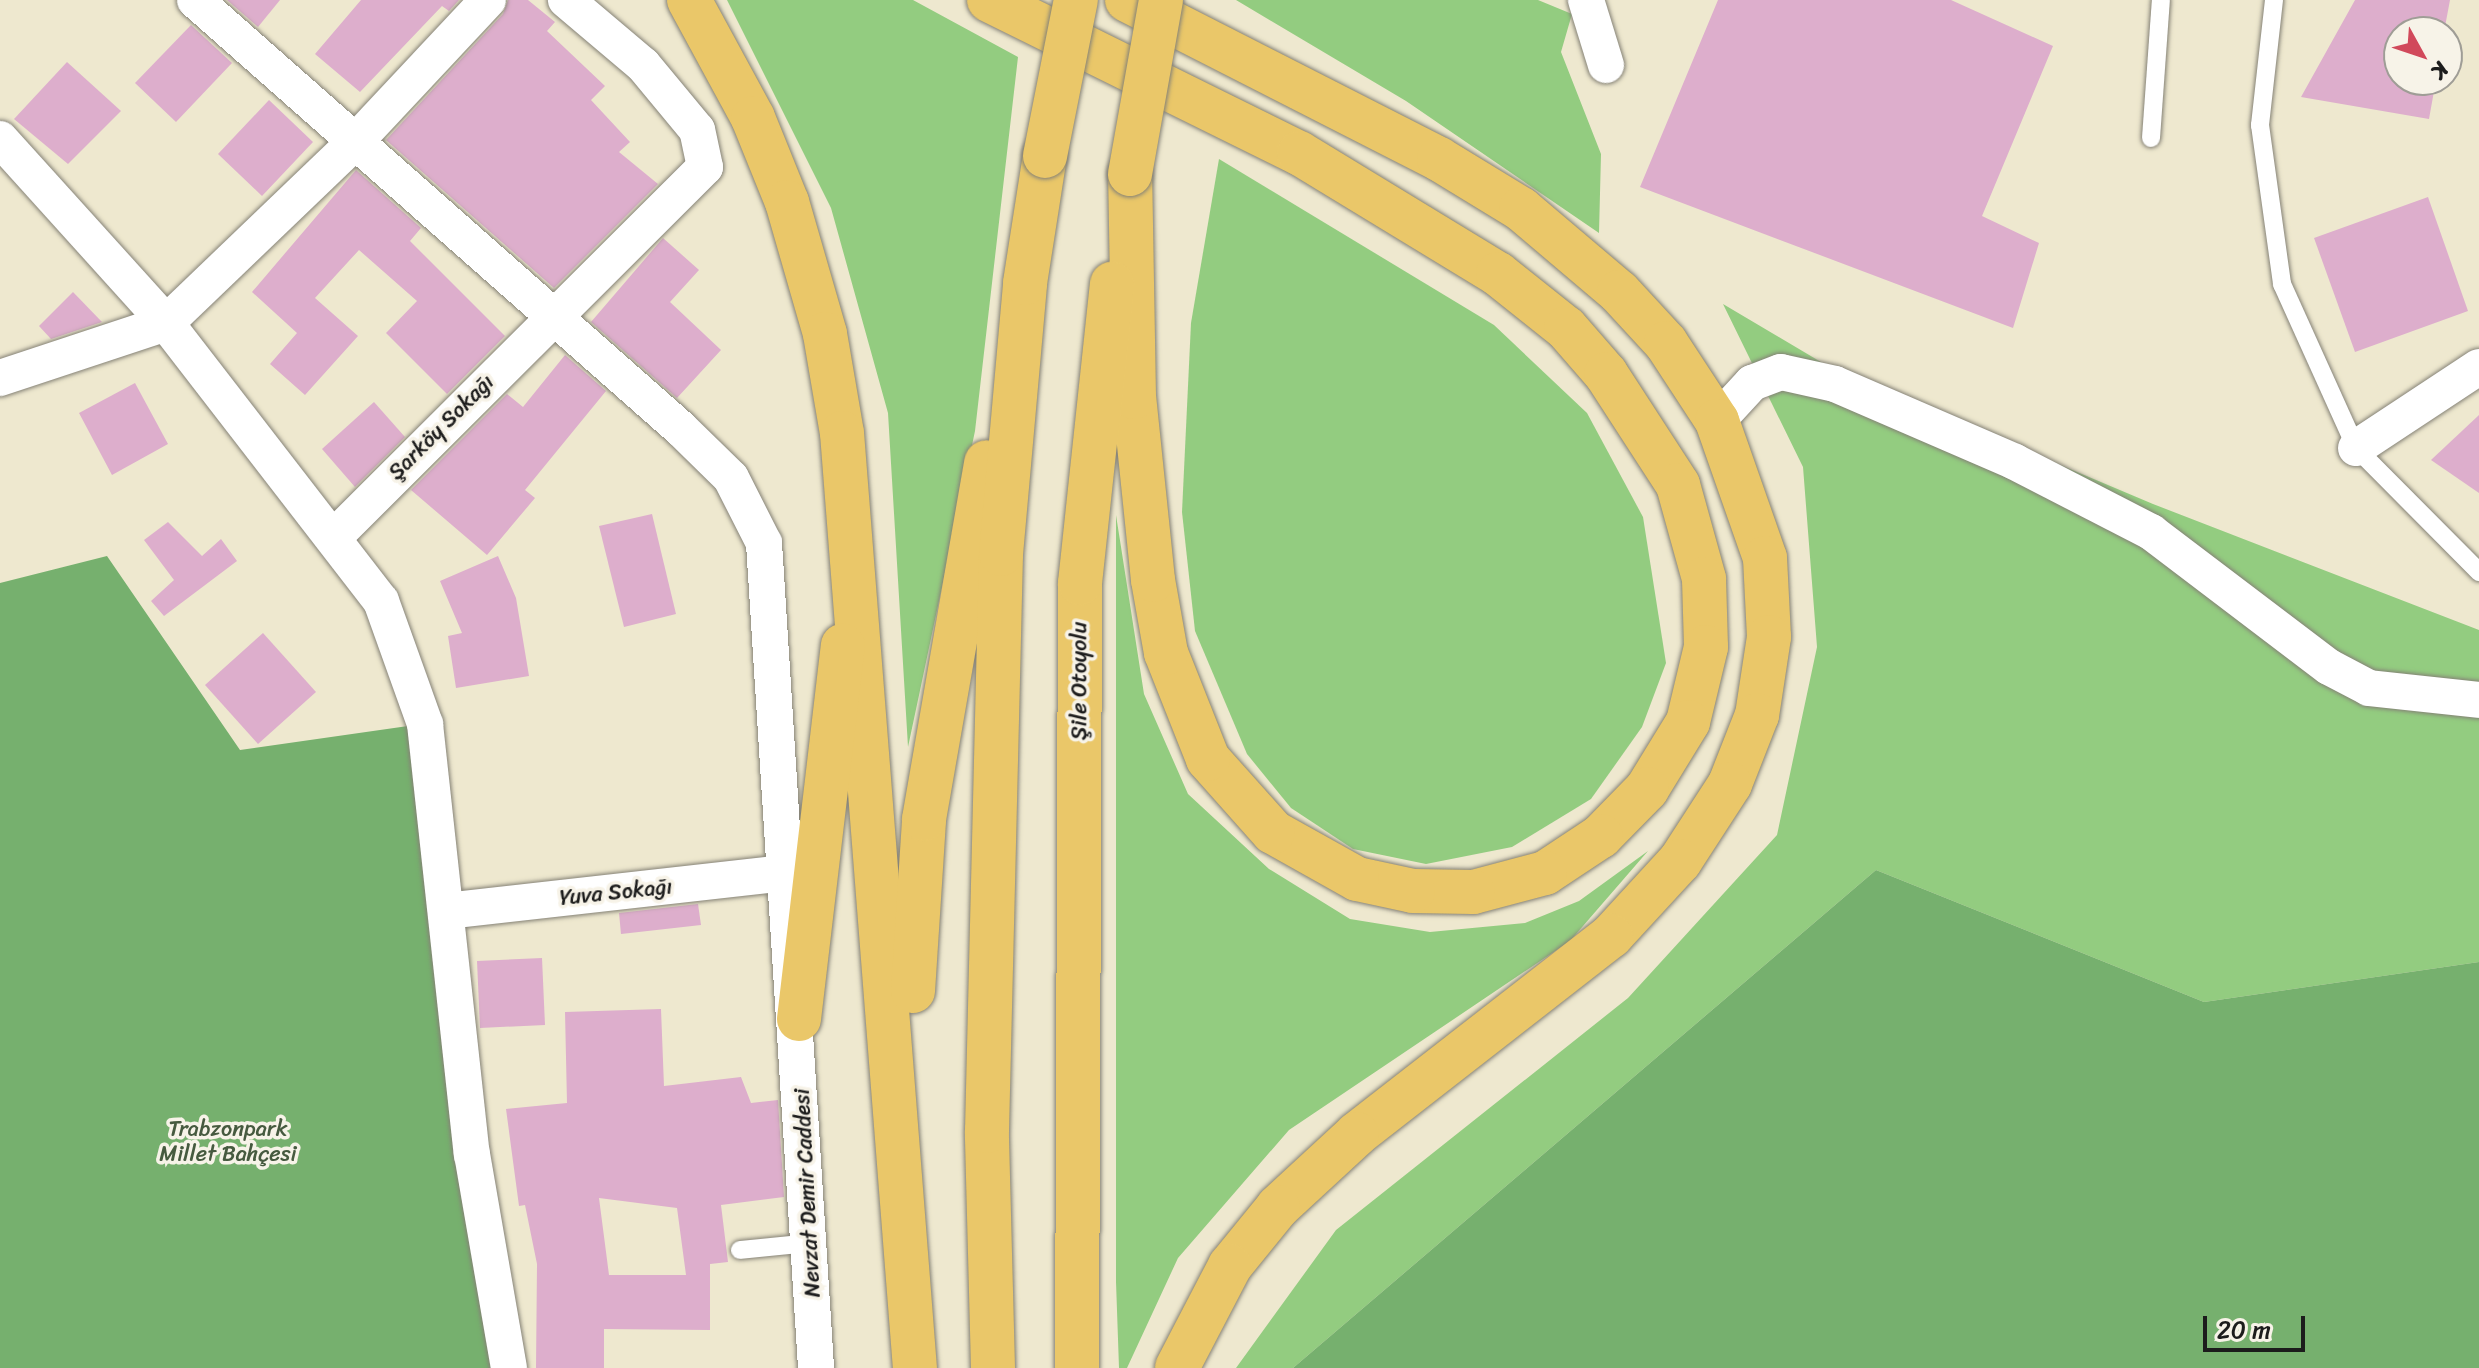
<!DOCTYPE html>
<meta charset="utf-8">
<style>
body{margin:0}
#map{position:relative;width:2479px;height:1368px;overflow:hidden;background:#eee8cf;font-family:Sriracha,sans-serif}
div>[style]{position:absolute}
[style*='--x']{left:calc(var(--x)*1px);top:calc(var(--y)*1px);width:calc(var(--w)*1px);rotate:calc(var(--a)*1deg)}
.green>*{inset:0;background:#93cc80}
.forest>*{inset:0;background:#76b06e}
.building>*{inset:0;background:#ddaecc}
.roads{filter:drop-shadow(0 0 2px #858276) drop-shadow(0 0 2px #858276)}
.lane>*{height:18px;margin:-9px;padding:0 9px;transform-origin:9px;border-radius:9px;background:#fff}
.street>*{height:36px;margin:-18px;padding:0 18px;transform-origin:18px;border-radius:18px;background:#fff}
.highway>*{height:44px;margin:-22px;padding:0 22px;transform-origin:22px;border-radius:22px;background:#eac769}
.bridges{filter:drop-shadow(0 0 2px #858276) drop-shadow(0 0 2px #858276)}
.highway-bridge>*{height:44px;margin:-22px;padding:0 22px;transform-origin:22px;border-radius:22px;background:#eac769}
span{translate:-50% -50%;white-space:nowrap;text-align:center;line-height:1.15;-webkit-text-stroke:7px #f7f3e8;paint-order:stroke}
.street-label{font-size:22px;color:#1c1c1c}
.park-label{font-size:22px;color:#465a3f}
.north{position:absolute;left:2383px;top:16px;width:80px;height:80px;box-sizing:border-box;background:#f7f3e8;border:2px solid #9f9d96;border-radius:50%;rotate:130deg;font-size:22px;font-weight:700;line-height:32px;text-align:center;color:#1c1c1c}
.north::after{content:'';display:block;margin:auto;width:28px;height:36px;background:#d1495b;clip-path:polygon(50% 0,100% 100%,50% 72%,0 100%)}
.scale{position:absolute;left:2203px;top:1316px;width:102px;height:36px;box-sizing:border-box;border:4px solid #1c1c1c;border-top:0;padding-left:10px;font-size:24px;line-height:28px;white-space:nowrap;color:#1c1c1c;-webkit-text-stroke:6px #f7f3e8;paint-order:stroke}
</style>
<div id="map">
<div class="green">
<div style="clip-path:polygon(727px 0,913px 0,1018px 57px,975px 431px,908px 747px,888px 413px,831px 208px)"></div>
<div style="clip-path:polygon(1236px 0,1538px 0,1572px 14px,1561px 52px,1601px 154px,1599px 233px,1406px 101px)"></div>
<div style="clip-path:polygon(1219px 159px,1494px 325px,1587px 413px,1643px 517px,1666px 663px,1642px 727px,1591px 799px,1512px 847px,1426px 864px,1353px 849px,1291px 808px,1247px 754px,1195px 631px,1182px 512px,1191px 323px)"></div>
<div style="clip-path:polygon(1723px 304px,1831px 368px,2153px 504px,2479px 630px,2479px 962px,2204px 1002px,1876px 870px,1293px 1368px,1236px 1368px,1336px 1230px,1628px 998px,1777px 835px,1817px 647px,1803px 467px)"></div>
<div style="clip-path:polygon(1116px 515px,1144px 694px,1188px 794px,1269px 869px,1350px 919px,1430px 932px,1525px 923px,1579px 901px,1648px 851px,1570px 941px,1289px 1130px,1178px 1258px,1127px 1368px,1119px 1368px,1116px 1282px)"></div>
</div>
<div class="forest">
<div style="clip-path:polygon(107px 556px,240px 750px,408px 726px,492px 1368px,0 1368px,0 583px)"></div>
<div style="clip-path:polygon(1876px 870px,2204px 1002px,2479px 962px,2479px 1368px,1293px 1368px)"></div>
</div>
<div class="building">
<div style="clip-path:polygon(227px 0,280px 0,258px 27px)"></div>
<div style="clip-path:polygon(361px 0,459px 0,449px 11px,442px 6px,360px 92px,315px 54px)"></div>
<div style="clip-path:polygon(508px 0,528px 0,555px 22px,547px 31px,605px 86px,591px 100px,630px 142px,619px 152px,658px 184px,554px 288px,386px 140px,503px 14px)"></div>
<div style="clip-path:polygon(1718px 0,1951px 0,2053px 46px,1982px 216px,2039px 243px,2013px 328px,1640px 187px)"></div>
<div style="clip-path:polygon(2355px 0,2450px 0,2444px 32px,2399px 32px,2399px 80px,2436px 80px,2429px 119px,2301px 97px)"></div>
<div style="clip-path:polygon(191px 25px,232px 63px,176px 122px,135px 83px)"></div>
<div style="clip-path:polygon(67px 62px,121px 111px,68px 164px,14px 119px)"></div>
<div style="clip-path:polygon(269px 100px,313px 142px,262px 196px,218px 154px)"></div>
<div style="clip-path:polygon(356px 170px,421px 228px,410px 241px,505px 336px,447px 394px,386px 333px,417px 301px,359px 250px,315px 298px,358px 336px,305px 395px,270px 364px,297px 333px,252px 292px)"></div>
<div style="clip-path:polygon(2428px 197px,2468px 311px,2355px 352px,2314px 238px)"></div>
<div style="clip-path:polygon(663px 238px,699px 270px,670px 302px,721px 350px,677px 398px,591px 322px)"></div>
<div style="clip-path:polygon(73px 292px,102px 322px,51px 339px,39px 326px)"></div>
<div style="clip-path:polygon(565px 355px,606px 391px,525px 490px,535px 498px,487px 555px,411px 490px,507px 394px,523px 407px)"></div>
<div style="clip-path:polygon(135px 383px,168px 444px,112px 475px,79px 413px)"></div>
<div style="clip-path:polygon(374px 402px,405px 437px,355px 487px,322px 449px)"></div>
<div style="clip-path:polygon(2479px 415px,2479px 493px,2431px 460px)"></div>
<div style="clip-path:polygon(652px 514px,676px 614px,624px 627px,599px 526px)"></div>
<div style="clip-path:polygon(168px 522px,202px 556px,221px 539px,237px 561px,164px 616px,151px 601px,174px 580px,144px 540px)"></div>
<div style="clip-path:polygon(498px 556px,516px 598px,529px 676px,456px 688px,448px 636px,462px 633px,440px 581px)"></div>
<div style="clip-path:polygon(263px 633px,316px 692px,258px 744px,205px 685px)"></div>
<div style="clip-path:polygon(698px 904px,701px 925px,621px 934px,619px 913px)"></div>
<div style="clip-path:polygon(542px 958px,545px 1025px,480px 1028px,477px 961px)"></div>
<div style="clip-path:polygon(evenodd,661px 1009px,664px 1086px,741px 1077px,751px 1103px,778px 1100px,784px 1197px,721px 1205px,728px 1262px,710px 1264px,710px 1330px,604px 1329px,604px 1368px,536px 1368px,537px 1264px,525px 1205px,519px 1206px,506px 1109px,567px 1103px,565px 1012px,661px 1009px,599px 1198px,677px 1208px,686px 1275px,609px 1275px,599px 1198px)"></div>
</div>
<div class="roads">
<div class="lane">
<div style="--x:2274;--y:0;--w:126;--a:96.4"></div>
<div style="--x:2260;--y:125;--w:161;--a:82.1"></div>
<div style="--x:2282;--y:284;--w:180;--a:65.7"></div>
<div style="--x:2356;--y:448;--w:175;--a:45.2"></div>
<div style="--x:2151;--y:138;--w:138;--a:-85.9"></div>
<div style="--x:740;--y:1250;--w:70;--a:-5.7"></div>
</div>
<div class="street">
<div style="--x:195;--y:0;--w:647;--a:41.43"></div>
<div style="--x:680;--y:428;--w:71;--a:44.4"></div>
<div style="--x:731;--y:478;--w:73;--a:63.1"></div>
<div style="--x:764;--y:543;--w:827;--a:86.39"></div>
<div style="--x:1586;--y:0;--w:68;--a:72.9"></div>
<div style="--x:0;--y:139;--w:248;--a:47.9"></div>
<div style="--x:166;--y:323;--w:351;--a:52.3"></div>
<div style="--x:381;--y:601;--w:131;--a:70.3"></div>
<div style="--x:425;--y:724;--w:433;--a:83.8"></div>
<div style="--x:472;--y:1154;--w:217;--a:80.2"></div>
<div style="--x:0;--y:378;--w:175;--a:-18.3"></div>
<div style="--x:166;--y:323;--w:263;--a:-43.8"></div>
<div style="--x:356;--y:141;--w:193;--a:-46.9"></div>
<div style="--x:1717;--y:421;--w:52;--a:-47.4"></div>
<div style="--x:1752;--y:383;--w:31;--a:-21"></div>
<div style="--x:1781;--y:372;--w:55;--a:12.5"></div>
<div style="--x:1835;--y:384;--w:196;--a:23.4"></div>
<div style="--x:2015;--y:462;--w:153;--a:27.2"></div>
<div style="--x:2151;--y:532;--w:223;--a:37.2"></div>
<div style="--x:2329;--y:667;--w:45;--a:27.7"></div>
<div style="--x:2369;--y:688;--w:111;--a:6.2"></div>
<div style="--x:2356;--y:448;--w:147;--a:-33.4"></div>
<div style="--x:334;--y:537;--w:524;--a:-44.92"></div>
<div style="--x:705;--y:167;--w:38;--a:-102"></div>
<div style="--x:697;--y:130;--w:85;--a:-129.7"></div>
<div style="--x:643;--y:65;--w:101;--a:-139.8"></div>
<div style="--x:446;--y:911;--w:343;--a:-6.4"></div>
</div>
<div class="highway">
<div style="--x:689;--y:0;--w:134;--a:61.5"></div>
<div style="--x:753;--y:118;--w:91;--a:68"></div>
<div style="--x:787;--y:202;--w:137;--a:73.9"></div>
<div style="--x:825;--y:334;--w:100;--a:80.3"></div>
<div style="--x:842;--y:433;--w:938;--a:85.54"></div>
<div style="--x:989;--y:0;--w:346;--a:26.3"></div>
<div style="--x:1299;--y:153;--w:233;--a:31.3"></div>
<div style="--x:1498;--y:274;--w:87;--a:38.5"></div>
<div style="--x:1566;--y:328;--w:61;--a:49"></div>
<div style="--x:1606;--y:374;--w:132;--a:57"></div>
<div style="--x:1678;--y:485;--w:98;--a:74.5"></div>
<div style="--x:1704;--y:579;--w:68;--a:88.3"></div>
<div style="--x:1706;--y:647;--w:77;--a:103.5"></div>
<div style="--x:1688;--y:722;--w:79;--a:121.5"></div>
<div style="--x:1647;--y:789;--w:66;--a:134.4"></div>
<div style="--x:1601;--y:836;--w:67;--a:146.5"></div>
<div style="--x:1545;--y:873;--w:74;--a:165.2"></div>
<div style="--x:1473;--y:892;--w:60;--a:-179"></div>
<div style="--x:1413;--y:891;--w:57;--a:-167.9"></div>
<div style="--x:1357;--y:879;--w:96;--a:-150.8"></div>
<div style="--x:1273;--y:832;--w:98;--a:-131.7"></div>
<div style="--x:1208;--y:759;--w:114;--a:-111.6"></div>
<div style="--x:1166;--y:653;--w:74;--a:-100.1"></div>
<div style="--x:1153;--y:580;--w:184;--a:-95.9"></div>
<div style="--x:1134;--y:397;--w:223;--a:-91"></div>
<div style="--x:1127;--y:0;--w:350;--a:27"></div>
<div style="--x:1439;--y:159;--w:96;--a:31.4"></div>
<div style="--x:1521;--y:209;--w:128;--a:40.3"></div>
<div style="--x:1619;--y:292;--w:69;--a:47.3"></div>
<div style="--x:1666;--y:343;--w:93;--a:56.8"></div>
<div style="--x:1717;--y:421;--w:145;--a:70.7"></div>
<div style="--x:1765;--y:558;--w:79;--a:87.1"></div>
<div style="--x:1769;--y:637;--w:79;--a:98.7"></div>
<div style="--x:1757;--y:715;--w:74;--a:111.4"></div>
<div style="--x:1730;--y:784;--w:92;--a:123"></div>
<div style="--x:1680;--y:861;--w:102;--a:132.6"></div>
<div style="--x:1611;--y:936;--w:322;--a:142.1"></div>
<div style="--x:1357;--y:1134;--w:108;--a:137.3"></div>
<div style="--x:1278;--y:1207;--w:76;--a:129.1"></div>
<div style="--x:1230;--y:1266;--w:115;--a:117.5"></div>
<div style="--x:913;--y:991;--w:172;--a:-86.3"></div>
<div style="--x:924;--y:819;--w:362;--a:-80.1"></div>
<div style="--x:799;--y:1019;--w:376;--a:-83.3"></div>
<div style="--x:993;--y:1368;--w:237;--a:-91.5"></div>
<div style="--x:987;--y:1131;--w:577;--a:-88.61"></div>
<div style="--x:1001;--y:554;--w:272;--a:-84.9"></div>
<div style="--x:1025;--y:283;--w:129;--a:-81.1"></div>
<div style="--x:1077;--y:1368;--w:785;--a:-89.78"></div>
<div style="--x:1080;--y:583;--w:301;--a:-83.9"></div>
</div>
</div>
<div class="bridges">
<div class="highway-bridge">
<div style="--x:1045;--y:156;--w:159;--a:-78.8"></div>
<div style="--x:1130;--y:174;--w:177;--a:-79.9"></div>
</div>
</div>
<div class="street-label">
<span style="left:441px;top:427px;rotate:-45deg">Şarköy Sokağı</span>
<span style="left:1079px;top:681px;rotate:-90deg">Şile Otoyolu</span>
<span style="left:616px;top:892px;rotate:-6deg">Yuva Sokağı</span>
<span style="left:807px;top:1193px;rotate:-93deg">Nevzat Demir Caddesi</span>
</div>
<div class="park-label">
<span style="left:228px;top:1141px">Trabzonpark<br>Millet Bahçesi</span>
</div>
<div class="north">K</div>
<div class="scale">20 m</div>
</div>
